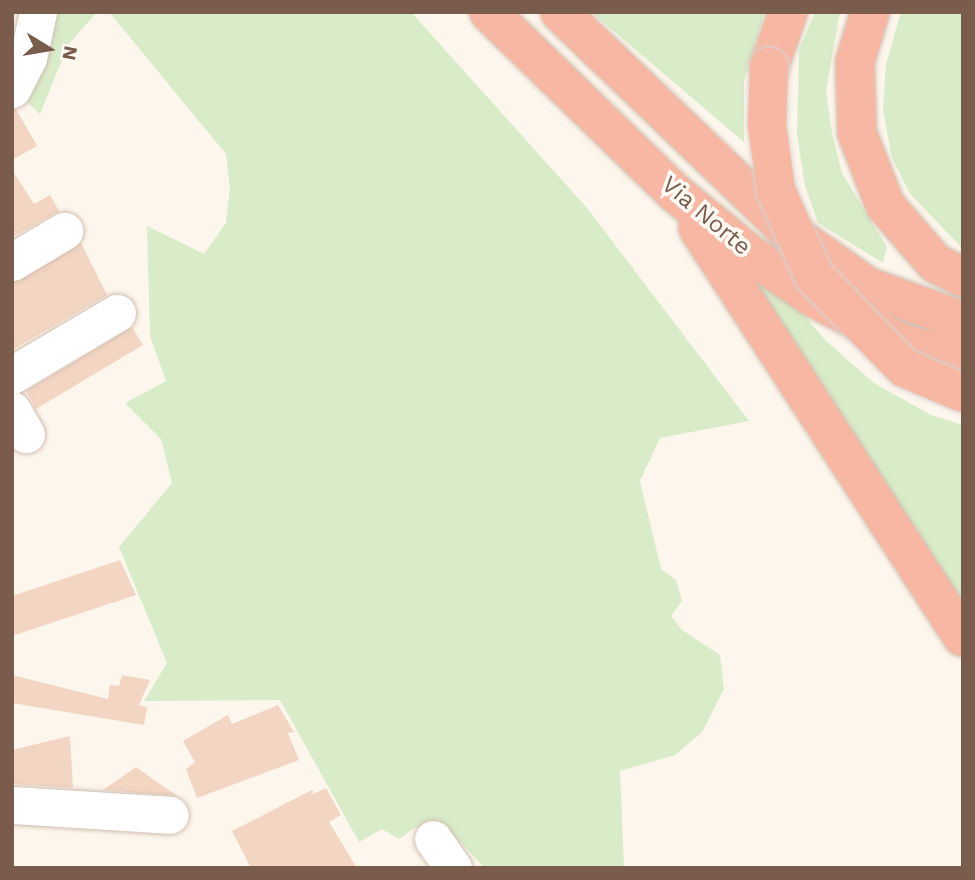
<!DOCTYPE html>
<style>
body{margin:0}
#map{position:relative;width:975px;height:880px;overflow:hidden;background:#fdf6ec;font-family:"Work Sans",sans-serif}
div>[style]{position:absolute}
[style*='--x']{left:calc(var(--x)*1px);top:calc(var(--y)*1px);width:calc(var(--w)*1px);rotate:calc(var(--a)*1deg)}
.green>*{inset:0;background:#d8ecc9}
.building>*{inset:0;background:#f3d5c3}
.roads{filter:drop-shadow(0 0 2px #d1beb0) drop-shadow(0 0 2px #d1beb0)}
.minor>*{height:37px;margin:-18.5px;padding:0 18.5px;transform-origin:18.5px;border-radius:18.5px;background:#fff}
.highway>*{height:38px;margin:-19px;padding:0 19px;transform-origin:19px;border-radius:19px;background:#f7b7a3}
.bridges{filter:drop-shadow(0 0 2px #dad1cd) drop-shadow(0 0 2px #dad1cd)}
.highway-bridge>*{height:38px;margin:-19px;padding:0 19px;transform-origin:19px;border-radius:19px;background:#f7b7a3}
span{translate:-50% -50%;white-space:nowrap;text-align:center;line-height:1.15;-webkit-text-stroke:7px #fffaf3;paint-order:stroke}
.street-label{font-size:24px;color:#7a5c4d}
.frame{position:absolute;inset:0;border:14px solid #7a5c4d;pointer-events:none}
.north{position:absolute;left:14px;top:14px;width:70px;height:70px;-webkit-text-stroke:5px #fffaf3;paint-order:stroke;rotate:101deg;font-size:19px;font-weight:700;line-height:28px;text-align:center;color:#7a5c4d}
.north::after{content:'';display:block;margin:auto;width:24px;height:32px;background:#7a5c4d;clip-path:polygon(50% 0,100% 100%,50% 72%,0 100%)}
</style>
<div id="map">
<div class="green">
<div style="clip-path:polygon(51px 12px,97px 12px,68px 45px,40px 114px,23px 98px)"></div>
<div style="clip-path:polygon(109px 12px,411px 12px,587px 208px,749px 421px,660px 438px,640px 481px,661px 569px,676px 580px,682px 601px,671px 616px,682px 630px,720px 655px,724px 689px,702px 732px,675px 755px,620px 771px,624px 868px,485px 868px,453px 834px,416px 827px,399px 839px,382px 829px,359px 842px,280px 700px,144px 701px,167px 663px,119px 547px,172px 483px,161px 439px,125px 403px,166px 381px,150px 336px,147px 226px,204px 254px,226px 223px,230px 188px,226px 154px)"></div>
<div style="clip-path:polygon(591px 12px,765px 12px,744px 81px,744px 142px)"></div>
<div style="clip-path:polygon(815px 12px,840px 12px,826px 91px,832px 133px,842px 173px,887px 247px,883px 263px,818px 223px,805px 186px,797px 134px,799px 50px)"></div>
<div style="clip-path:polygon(901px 12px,963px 12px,963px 249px,910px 194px,892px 158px,883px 110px,886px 64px)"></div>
<div style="clip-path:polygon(742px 271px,792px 301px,825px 340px,874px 383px,931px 415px,963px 425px,963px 606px)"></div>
</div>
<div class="building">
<div style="clip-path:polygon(16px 109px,37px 146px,12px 160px,12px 110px)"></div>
<div style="clip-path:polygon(12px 170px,34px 204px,50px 195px,59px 211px,12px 237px)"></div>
<div style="clip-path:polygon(81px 243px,107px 295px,12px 350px,12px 283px)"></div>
<div style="clip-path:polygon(132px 327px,143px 345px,36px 409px,26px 391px)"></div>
<div style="clip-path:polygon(120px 560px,136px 595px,12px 636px,12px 596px)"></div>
<div style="clip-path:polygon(12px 675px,108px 699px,110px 685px,119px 686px,122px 675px,150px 680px,139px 705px,147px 707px,144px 725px,12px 703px)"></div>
<div style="clip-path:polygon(278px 705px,294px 732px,288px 733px,299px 760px,197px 798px,186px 769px,195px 762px,183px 741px,228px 715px,232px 724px)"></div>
<div style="clip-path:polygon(70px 736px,73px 788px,12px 784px,12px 750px)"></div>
<div style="clip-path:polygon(136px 767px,177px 796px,103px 790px)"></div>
<div style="clip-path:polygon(326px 788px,341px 815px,329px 822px,357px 868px,251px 868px,232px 831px,312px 790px,313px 794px)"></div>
</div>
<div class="roads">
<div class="minor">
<div style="--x:12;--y:89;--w:35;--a:-63"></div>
<div style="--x:28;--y:58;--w:47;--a:-77.7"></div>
<div style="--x:12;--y:262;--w:61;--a:-30.8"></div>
<div style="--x:12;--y:375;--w:122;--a:-30.6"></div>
<div style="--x:12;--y:410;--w:28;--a:60"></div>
<div style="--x:12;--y:805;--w:158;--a:3.6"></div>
<div style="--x:433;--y:839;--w:35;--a:55"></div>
</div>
<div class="highway">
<div style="--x:489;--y:12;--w:258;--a:44.2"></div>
<div style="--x:674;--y:192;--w:94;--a:39.4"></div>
<div style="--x:747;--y:252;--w:79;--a:34.7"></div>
<div style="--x:812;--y:297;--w:103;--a:27.1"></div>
<div style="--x:904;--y:344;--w:60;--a:12.4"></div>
<div style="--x:560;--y:12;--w:313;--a:43.8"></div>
<div style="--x:786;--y:229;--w:100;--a:35.3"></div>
<div style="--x:868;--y:287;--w:101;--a:19.7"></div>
<div style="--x:870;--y:12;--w:52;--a:106.7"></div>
<div style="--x:855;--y:62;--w:71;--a:88.4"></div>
<div style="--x:857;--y:133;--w:77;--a:68.7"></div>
<div style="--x:885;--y:205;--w:77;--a:49.2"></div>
<div style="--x:935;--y:263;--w:31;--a:27"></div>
<div style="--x:769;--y:67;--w:58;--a:-70.9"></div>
<div style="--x:698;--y:228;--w:487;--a:57.1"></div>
</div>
</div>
<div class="bridges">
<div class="highway-bridge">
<div style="--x:769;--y:67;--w:58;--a:92"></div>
<div style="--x:767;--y:125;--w:66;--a:82.1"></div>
<div style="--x:776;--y:190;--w:94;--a:66.2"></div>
<div style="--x:814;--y:276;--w:129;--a:45.6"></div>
<div style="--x:904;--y:368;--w:64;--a:23"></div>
</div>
</div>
<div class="street-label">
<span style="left:706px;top:216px;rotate:40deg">Via Norte</span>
</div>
<div class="frame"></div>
<div class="north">N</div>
</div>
